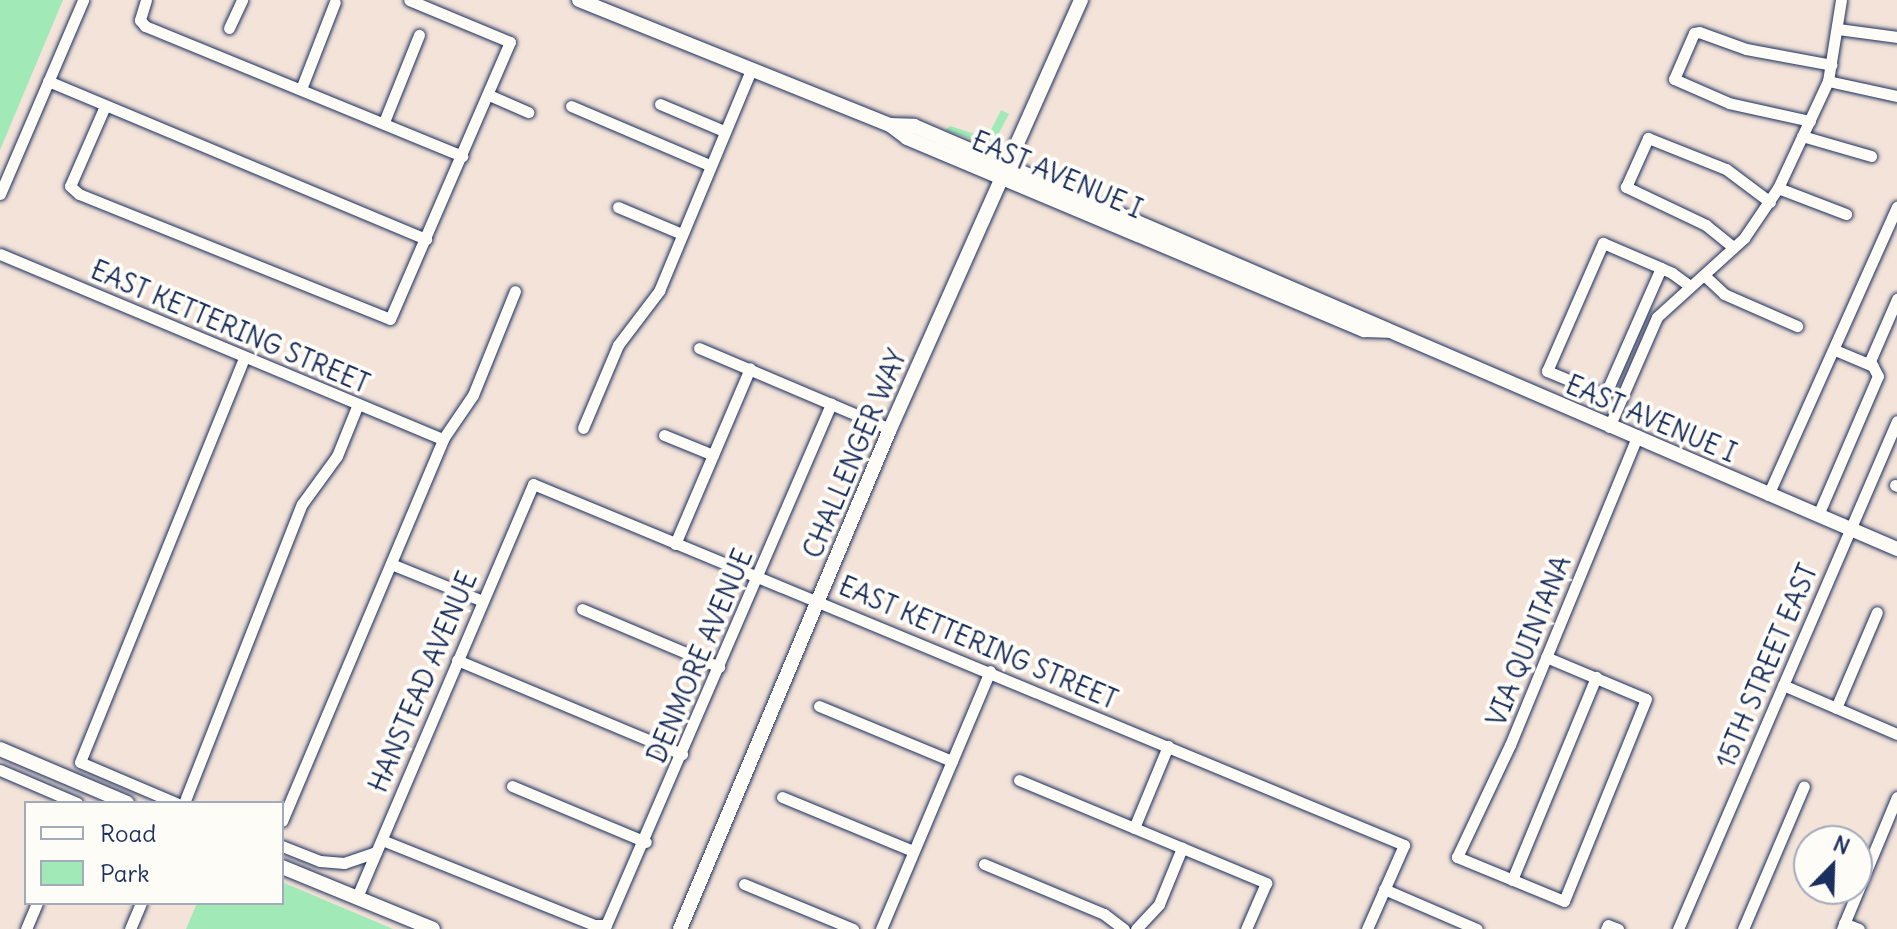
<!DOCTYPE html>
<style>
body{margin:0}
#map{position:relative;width:1897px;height:929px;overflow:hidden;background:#f3e3d9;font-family:Delius,sans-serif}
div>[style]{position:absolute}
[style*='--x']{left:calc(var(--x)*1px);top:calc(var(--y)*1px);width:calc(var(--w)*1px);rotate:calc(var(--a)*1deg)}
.green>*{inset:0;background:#a1eab8}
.roads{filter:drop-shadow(0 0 2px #1b2f5e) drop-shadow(0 0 2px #1b2f5e)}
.minor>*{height:11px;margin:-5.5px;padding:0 5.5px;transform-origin:5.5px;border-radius:5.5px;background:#fdfcf7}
.major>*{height:14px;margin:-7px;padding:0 7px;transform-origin:7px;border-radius:7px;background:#fdfcf7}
span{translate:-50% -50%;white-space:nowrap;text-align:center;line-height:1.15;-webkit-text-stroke:8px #fdfcf7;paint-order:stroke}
.street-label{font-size:26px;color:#1b2f5e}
.legend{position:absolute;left:24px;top:801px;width:260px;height:104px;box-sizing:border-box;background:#fdfcf7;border:2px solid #a3aaba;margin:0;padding:10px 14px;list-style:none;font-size:24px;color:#1b2f5e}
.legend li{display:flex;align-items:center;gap:16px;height:40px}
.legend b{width:40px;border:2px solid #a3aaba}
.north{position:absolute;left:1793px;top:825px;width:80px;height:80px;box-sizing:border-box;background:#fdfcf7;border:2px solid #a3aaba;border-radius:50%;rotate:23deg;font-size:22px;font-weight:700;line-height:32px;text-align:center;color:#1b2f5e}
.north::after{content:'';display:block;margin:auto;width:28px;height:36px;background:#1b2f5e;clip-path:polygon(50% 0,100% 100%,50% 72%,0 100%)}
</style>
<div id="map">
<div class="green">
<div style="clip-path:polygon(0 0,63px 0,0 150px)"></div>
<div style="clip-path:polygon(1001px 110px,1009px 114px,992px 146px,945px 130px,950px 126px,987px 138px)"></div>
<div style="clip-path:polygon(282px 882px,379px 923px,393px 929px,186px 929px,197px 903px,282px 903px)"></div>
</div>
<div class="roads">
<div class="minor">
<div style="--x:146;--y:0;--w:21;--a:107"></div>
<div style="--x:140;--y:20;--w:8;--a:50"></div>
<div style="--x:145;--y:26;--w:343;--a:22.3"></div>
<div style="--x:229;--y:28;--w:31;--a:-65"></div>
<div style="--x:1838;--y:29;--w:60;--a:7.7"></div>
<div style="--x:48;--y:81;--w:410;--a:22.7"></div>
<div style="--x:1828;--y:81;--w:71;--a:12.3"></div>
<div style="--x:301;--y:89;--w:93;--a:-68.7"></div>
<div style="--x:489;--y:95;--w:43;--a:23.6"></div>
<div style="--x:660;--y:104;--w:69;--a:22.9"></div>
<div style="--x:105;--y:106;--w:87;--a:113.6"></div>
<div style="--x:70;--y:186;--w:12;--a:42"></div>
<div style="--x:79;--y:194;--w:335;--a:21.9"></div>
<div style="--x:390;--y:319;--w:302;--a:-66.6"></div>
<div style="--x:510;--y:42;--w:109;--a:-157.4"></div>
<div style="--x:571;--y:106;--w:150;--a:23.1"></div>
<div style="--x:1810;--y:121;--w:83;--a:-167.5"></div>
<div style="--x:1729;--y:103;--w:60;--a:-156.4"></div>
<div style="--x:1674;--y:79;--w:50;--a:-66.5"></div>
<div style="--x:1694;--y:33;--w:5;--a:-11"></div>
<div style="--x:1699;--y:32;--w:50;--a:19.9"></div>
<div style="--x:1746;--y:49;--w:87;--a:10.5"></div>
<div style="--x:384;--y:122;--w:94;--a:-68.1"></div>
<div style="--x:1802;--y:136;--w:72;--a:16.2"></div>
<div style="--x:1778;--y:188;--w:73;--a:20.9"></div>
<div style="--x:0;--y:194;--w:211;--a:-66.8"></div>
<div style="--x:618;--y:207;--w:69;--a:22.9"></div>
<div style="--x:1733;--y:247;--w:35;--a:-141"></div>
<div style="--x:1706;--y:225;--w:89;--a:-154.6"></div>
<div style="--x:1626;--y:187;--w:54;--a:-65.8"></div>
<div style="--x:1648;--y:138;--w:84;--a:21.7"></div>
<div style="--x:1726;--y:169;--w:55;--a:36.9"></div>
<div style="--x:0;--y:254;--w:480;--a:22.7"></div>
<div style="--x:1661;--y:268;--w:139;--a:113.8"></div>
<div style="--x:1605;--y:395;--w:63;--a:-157.5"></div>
<div style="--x:1547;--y:371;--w:140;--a:-66.4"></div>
<div style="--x:1603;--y:243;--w:63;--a:23.3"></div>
<div style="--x:1661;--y:268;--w:12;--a:24"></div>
<div style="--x:1672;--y:273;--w:22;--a:36"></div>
<div style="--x:1705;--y:276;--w:26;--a:43"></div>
<div style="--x:1724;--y:294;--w:80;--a:23.7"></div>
<div style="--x:699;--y:348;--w:207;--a:23"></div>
<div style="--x:1835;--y:350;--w:41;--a:22.8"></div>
<div style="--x:1609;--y:427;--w:120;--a:-66.4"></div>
<div style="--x:1657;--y:317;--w:118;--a:-42.2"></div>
<div style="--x:1744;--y:238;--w:60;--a:-55.8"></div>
<div style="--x:1778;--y:188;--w:118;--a:-65"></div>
<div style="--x:1828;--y:81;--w:82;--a:-80.9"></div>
<div style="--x:583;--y:428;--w:90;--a:-67.1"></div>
<div style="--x:618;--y:345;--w:68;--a:-52.8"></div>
<div style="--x:659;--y:291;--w:239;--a:-67.4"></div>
<div style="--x:664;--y:435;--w:53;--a:22.2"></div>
<div style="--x:1895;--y:485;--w:2;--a:27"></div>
<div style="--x:1768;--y:495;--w:316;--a:-65.9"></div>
<div style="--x:1818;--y:515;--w:151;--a:-66.7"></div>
<div style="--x:1878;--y:376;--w:17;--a:-118"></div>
<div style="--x:1870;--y:361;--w:68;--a:-66.5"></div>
<div style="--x:675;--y:544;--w:191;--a:-66.9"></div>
<div style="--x:391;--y:564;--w:96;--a:22"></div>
<div style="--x:582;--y:609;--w:149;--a:22.9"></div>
<div style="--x:1546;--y:657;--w:108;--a:22.8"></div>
<div style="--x:1646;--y:699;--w:218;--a:112.1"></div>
<div style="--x:1564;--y:901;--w:116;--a:-157.6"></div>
<div style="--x:1457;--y:857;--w:124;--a:-64.7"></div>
<div style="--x:1510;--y:745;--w:331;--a:-67.6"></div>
<div style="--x:457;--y:660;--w:244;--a:22.7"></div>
<div style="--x:1783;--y:685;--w:124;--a:23.3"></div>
<div style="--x:819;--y:706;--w:144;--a:22.5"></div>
<div style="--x:1836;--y:708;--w:104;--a:-66.9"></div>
<div style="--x:0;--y:770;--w:84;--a:23.2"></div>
<div style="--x:1019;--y:780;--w:268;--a:22.6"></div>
<div style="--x:1266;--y:883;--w:50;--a:113.5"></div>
<div style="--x:512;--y:786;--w:145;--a:22.7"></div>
<div style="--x:782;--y:797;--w:142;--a:22.4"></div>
<div style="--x:176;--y:803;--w:104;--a:-156.9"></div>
<div style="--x:80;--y:762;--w:436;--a:-67.9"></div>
<div style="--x:184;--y:803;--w:321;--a:-68.5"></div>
<div style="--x:302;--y:504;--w:59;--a:-53.9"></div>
<div style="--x:337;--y:456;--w:56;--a:-68"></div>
<div style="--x:282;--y:821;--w:415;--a:-67.1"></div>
<div style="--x:443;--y:439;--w:53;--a:-55.7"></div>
<div style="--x:473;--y:395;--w:112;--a:-68"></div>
<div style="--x:1134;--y:828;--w:89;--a:-67.5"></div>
<div style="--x:382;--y:840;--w:229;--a:21.8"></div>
<div style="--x:595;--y:925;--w:11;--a:0"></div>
<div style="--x:606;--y:925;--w:568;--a:-66.64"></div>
<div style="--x:282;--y:846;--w:41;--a:21.5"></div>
<div style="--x:320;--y:861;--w:24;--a:5"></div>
<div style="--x:344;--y:863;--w:34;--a:-19"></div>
<div style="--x:984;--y:864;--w:130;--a:22.6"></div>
<div style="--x:1104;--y:914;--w:25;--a:37"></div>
<div style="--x:1512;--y:880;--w:220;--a:-67.5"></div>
<div style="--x:744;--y:884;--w:118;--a:22.4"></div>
<div style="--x:1384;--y:889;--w:101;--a:23.3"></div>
<div style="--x:357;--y:897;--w:449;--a:-66.9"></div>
<div style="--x:533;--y:484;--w:943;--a:22.51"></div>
<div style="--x:1404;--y:845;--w:92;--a:113.8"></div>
<div style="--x:1844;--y:923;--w:16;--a:22"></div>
<div style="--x:26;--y:929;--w:28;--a:-67"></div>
<div style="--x:130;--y:929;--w:28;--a:-67"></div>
<div style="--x:881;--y:929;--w:280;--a:-67.1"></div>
<div style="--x:1136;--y:929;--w:34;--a:-47"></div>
<div style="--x:1159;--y:904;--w:61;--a:-67.7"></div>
<div style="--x:1606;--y:929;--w:4;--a:-63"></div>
<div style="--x:1608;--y:925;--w:11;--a:22"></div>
<div style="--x:1678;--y:929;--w:553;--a:-66.68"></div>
<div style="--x:1743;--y:929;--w:155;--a:-66.9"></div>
<div style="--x:1842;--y:929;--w:143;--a:-67.4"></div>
</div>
<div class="major">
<div style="--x:579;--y:0;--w:335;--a:21.9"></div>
<div style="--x:890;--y:125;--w:21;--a:37"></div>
<div style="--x:907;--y:138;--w:496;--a:22.8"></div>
<div style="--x:1364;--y:330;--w:23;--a:2"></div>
<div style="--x:890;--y:125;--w:24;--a:2"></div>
<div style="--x:914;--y:126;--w:1070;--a:23.28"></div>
<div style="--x:0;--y:749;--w:138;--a:23"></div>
<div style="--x:282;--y:867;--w:163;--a:22.3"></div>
<div style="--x:680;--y:929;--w:542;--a:-67.22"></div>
<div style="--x:890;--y:429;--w:470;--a:-66"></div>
</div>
</div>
<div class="street-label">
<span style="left:1057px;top:175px;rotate:23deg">EAST AVENUE I</span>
<span style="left:230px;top:327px;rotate:23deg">EAST KETTERING STREET</span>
<span style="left:1651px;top:419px;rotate:23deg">EAST AVENUE I</span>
<span style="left:855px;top:454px;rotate:-67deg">CHALLENGER WAY</span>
<span style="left:1529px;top:641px;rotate:-68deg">VIA QUINTANA</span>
<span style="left:978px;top:643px;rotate:23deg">EAST KETTERING STREET</span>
<span style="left:700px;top:656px;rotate:-67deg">DENMORE AVENUE</span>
<span style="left:1767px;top:666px;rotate:-67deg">15TH STREET EAST</span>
<span style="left:423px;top:682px;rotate:-67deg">HANSTEAD AVENUE</span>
</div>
<ul class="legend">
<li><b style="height:10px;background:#fdfcf7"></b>Road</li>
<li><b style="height:22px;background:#a1eab8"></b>Park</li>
</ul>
<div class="north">N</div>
</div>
